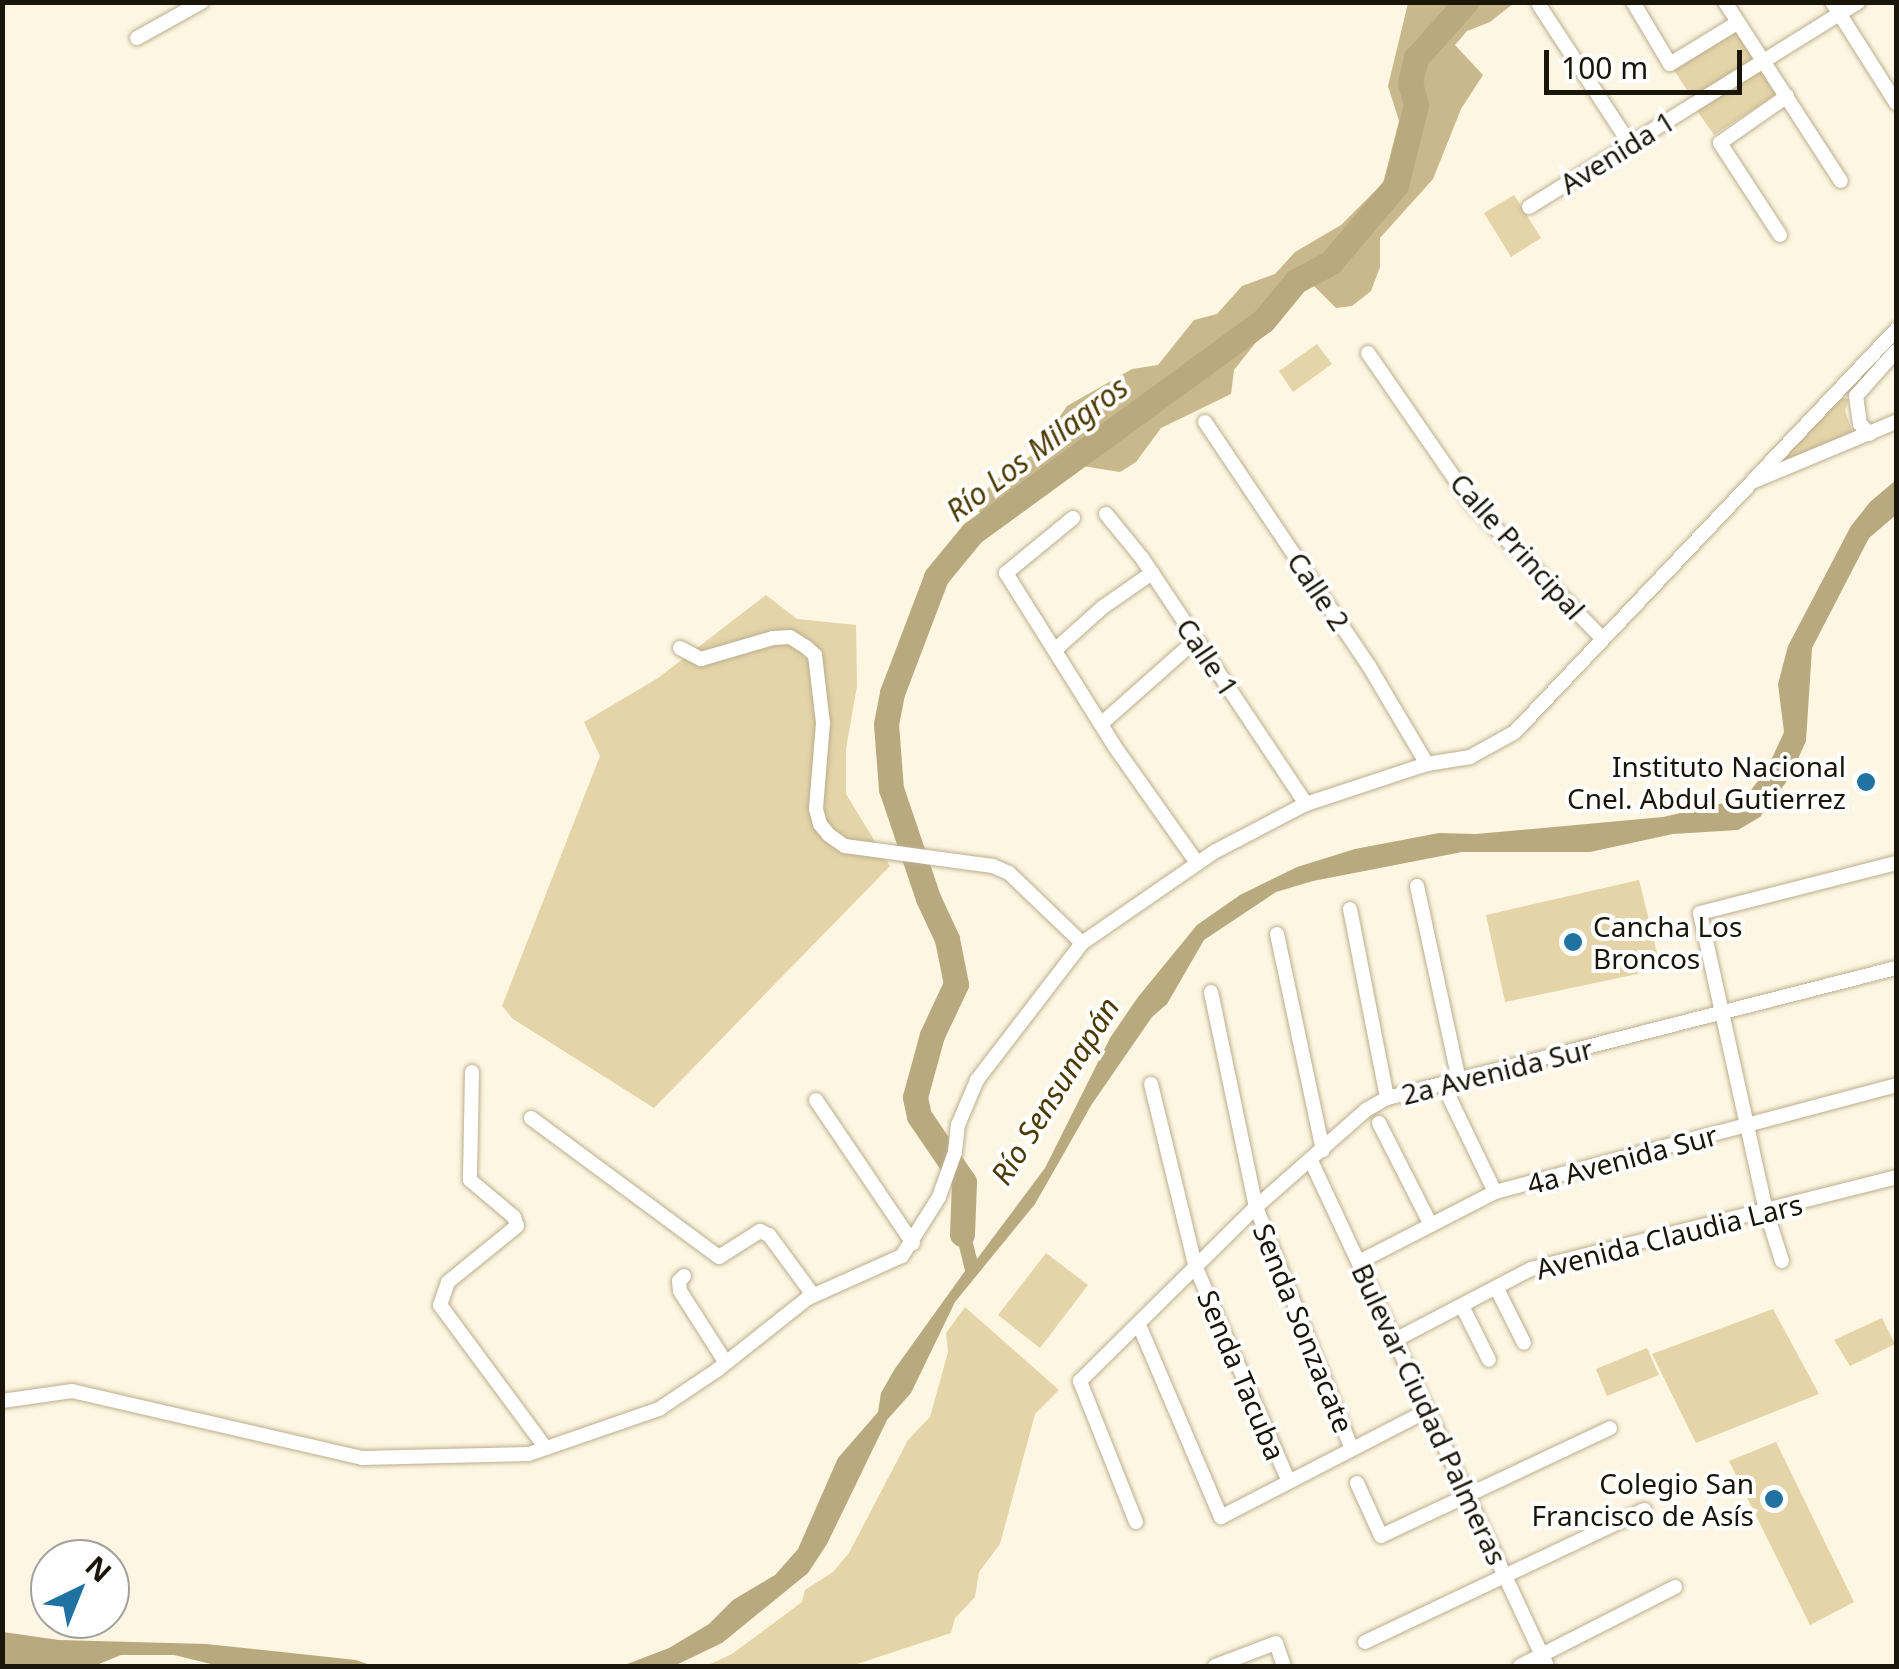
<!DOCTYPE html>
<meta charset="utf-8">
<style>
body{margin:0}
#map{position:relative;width:1899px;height:1669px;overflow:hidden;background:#fdf6e2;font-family:"Noto Sans",sans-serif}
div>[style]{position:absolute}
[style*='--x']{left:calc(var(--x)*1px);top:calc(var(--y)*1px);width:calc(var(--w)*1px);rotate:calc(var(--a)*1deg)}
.green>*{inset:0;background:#e4d4a8}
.forest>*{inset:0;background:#c8b88c}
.water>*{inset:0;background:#b9a97e}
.river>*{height:25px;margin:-12.5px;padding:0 12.5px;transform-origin:12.5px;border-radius:12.5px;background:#b9a97e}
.roads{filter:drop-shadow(0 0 2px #baae8e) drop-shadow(0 0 2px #baae8e)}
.minor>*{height:14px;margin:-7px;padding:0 7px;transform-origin:7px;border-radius:7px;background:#fff}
.dots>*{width:28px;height:28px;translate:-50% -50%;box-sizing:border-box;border:5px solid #fff;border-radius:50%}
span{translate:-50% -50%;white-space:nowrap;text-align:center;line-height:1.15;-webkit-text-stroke:8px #fff;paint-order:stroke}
.street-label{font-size:28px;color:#191509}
.poi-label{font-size:28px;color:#191509}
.right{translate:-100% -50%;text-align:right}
.left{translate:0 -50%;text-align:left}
.water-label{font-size:30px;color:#4b3a00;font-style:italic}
.frame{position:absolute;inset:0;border:5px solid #191509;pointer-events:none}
.north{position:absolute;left:30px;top:1539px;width:100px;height:100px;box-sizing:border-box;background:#fff;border:2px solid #a3a19d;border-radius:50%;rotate:43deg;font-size:28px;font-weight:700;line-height:40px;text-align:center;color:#191509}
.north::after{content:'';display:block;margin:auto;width:35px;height:45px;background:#1f72a2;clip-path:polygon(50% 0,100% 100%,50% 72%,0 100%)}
.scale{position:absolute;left:1544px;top:50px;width:198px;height:45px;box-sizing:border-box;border:5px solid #191509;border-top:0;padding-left:12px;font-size:30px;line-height:35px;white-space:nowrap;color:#191509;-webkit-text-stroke:8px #fff;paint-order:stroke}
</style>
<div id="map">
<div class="green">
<div style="clip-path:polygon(1737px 23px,1757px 57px,1692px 98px,1670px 64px)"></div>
<div style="clip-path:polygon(1761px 64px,1783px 90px,1714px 135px,1693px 105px)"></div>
<div style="clip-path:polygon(1514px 195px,1541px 238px,1511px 257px,1484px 213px)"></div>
<div style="clip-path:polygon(1317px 344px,1332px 364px,1293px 392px,1279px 371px)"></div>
<div style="clip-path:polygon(1836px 397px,1849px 399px,1845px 410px,1853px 434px,1782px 463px,1781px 458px)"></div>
<div style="clip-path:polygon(766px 595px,797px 619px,856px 625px,857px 686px,846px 749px,846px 794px,890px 866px,654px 1108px,513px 1019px,502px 1006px,600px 756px,584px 722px,658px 678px)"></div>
<div style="clip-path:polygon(1639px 880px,1661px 969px,1505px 1002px,1486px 915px)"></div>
<div style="clip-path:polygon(1046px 1253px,1088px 1285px,1040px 1348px,998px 1315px)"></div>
<div style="clip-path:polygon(965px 1307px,1059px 1390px,1035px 1414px,1000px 1544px,979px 1572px,975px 1597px,955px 1618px,951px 1633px,851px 1666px,706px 1666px,732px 1654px,802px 1602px,805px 1590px,833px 1572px,849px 1553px,908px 1440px,930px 1417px,948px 1352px,946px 1333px)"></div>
<div style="clip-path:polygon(1773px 1309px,1819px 1394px,1696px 1443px,1652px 1354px)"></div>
<div style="clip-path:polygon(1882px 1318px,1895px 1344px,1850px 1366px,1834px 1340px)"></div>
<div style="clip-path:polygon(1647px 1348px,1659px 1375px,1607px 1396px,1596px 1369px)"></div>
<div style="clip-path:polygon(1776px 1442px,1854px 1602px,1810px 1625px,1729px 1461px)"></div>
</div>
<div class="forest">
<div style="clip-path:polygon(1408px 3px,1514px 3px,1490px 22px,1467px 31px,1455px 45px,1483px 75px,1461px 109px,1433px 179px,1380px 238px,1380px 267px,1371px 291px,1352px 306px,1336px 308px,1313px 285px,1300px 287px,1234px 370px,1231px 394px,1161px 428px,1136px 462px,1120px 472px,1082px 466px,1002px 519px,979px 512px,985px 491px,1006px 471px,1034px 454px,1067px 406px,1132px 369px,1158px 365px,1194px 320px,1217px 314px,1242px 286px,1275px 274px,1295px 252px,1341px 225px,1383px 183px,1399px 121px,1388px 86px)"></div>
</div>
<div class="water">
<div style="clip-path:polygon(1896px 480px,1896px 515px,1869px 538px,1812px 648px,1806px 741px,1790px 777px,1760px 817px,1738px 830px,1673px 834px,1590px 852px,1462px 852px,1313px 881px,1276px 892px,1204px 940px,1167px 1004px,1152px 1017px,1092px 1104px,1035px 1204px,955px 1302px,911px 1393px,887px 1420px,827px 1544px,808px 1573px,722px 1643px,674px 1666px,622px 1666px,669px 1648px,709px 1624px,733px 1600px,775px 1575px,798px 1549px,838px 1458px,878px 1412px,881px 1393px,894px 1370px,965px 1271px,954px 1225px,963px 1203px,977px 1259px,1045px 1168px,1110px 1038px,1138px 997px,1197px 925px,1240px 895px,1297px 867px,1355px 849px,1439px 833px,1476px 834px,1663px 817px,1728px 802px,1751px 790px,1767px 769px,1784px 732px,1778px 684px,1788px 646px,1851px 526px,1870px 502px)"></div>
<div style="clip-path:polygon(3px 1632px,59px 1640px,206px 1644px,356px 1660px,373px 1666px,445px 1666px,219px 1666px,174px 1655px,121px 1655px,94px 1666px,3px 1666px)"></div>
</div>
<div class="river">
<div style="--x:962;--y:1234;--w:52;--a:-87.8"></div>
<div style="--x:964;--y:1182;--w:80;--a:-124.3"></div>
<div style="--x:919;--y:1116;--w:19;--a:-102"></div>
<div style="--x:915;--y:1097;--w:64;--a:-74.7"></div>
<div style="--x:932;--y:1035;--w:56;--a:-64.8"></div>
<div style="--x:956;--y:984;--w:46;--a:-101.3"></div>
<div style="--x:947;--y:939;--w:45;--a:-114.9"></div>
<div style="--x:928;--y:898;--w:115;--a:-108.7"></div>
<div style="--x:891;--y:789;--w:65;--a:-94.4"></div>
<div style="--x:886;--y:724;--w:32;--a:-79"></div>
<div style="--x:892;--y:693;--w:124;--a:-69.2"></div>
<div style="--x:936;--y:577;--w:57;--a:-50.7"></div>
<div style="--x:972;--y:533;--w:360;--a:-36.1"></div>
<div style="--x:1263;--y:321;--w:52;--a:-50.5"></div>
<div style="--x:1296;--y:281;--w:40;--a:-28"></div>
<div style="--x:1331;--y:262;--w:101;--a:-49.8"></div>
<div style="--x:1396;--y:185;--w:82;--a:-76"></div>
<div style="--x:1416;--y:105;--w:23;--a:-105"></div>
<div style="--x:1410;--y:83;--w:26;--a:-77"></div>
<div style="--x:1416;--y:58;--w:75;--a:-48.2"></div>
</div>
<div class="roads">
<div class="minor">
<div style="--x:1633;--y:2;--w:72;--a:59.2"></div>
<div style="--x:1670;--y:64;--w:79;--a:-31.5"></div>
<div style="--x:1725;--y:2;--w:213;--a:57.1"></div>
<div style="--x:1832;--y:2;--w:120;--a:57.6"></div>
<div style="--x:1539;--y:5;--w:166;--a:56.8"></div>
<div style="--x:137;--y:38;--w:74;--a:-29"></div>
<div style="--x:1529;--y:207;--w:388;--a:-31.9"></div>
<div style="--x:1780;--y:235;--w:110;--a:-123.1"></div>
<div style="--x:1720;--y:143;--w:82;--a:-35"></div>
<div style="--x:1368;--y:353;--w:185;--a:55.4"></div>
<div style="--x:1473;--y:505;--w:185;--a:45.9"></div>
<div style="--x:1856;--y:396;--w:60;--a:-48.4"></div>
<div style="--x:1856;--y:396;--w:28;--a:82"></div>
<div style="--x:1860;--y:424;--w:14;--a:45"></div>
<div style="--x:1205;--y:422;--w:294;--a:56.1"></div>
<div style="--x:1369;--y:666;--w:114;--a:59.4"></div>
<div style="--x:1754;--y:481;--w:154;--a:-22.6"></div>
<div style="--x:1106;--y:514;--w:57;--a:50.7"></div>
<div style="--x:1142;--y:558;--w:296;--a:56.3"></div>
<div style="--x:1073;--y:518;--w:87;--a:140.6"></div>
<div style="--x:1006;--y:573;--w:205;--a:57.9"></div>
<div style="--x:1115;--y:747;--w:142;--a:54.7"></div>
<div style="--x:680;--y:648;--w:24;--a:28"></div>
<div style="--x:701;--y:659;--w:75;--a:-16.3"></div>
<div style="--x:773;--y:638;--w:17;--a:-3"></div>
<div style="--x:790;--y:637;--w:19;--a:32"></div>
<div style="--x:806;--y:647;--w:12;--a:42"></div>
<div style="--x:815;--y:655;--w:68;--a:83.3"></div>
<div style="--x:823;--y:723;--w:86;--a:94.7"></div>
<div style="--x:816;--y:809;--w:16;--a:75"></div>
<div style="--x:820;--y:824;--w:14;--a:51"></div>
<div style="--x:829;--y:835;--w:19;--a:35"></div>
<div style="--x:845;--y:846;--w:149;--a:7.7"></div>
<div style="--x:993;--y:866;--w:17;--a:24"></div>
<div style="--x:1009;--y:873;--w:101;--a:43.8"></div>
<div style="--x:1056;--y:649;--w:63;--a:-41.8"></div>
<div style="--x:1103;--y:607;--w:60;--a:-34.8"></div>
<div style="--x:1101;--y:724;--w:127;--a:-41.5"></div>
<div style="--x:1417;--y:886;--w:199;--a:77.8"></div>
<div style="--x:1350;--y:909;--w:193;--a:78.9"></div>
<div style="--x:1277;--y:934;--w:221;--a:78"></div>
<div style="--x:1211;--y:992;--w:220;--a:78.2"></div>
<div style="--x:1256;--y:1207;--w:260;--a:68.4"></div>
<div style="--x:472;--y:1072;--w:108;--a:91.1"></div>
<div style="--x:470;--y:1180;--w:57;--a:40.1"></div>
<div style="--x:514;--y:1217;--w:9;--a:72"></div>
<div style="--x:517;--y:1226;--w:89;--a:140.9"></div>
<div style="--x:448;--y:1282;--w:24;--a:109"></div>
<div style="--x:440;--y:1305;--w:178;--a:53.5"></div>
<div style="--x:1151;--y:1084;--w:189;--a:76.3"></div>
<div style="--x:1196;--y:1268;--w:233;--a:66.5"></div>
<div style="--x:1450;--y:1099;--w:103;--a:64.2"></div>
<div style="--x:816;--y:1100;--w:173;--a:55.9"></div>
<div style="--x:531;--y:1118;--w:234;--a:36.5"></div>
<div style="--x:719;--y:1257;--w:49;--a:-32.4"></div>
<div style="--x:760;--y:1231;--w:10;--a:24"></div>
<div style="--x:769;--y:1235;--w:74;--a:53.7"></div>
<div style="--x:1379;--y:1123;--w:114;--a:63"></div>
<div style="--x:1312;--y:1163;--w:555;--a:64.96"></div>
<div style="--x:1782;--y:1261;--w:52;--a:-107.7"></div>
<div style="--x:1766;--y:1211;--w:305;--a:-102.5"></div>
<div style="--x:1700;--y:913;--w:202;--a:-14.3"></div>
<div style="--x:1359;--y:1262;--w:153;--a:-27.2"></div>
<div style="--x:1495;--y:1192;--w:415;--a:-14.9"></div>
<div style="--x:684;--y:1276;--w:7;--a:135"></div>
<div style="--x:679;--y:1281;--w:10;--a:84"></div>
<div style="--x:680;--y:1291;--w:85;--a:57.4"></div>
<div style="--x:1497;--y:1289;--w:60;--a:63.4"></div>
<div style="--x:1462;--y:1306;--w:60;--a:63.4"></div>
<div style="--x:1139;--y:1325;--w:209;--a:66.9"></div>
<div style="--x:1221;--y:1517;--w:233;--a:-27.3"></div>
<div style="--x:1395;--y:1340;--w:153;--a:-27.6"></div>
<div style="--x:1531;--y:1269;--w:376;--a:-14.1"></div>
<div style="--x:2;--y:1401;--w:71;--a:-8.1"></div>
<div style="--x:72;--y:1391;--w:298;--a:13"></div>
<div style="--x:362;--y:1458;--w:167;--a:-1.4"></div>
<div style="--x:529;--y:1454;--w:138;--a:-19.1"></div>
<div style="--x:659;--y:1409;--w:70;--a:-33.9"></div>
<div style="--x:717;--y:1370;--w:116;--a:-38.4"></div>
<div style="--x:808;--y:1298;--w:103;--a:-24.1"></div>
<div style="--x:902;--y:1256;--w:70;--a:-57.9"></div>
<div style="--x:939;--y:1197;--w:48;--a:-70.4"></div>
<div style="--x:955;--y:1152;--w:27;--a:-84"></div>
<div style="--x:958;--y:1125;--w:49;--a:-67.1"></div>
<div style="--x:977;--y:1080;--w:173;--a:-52.5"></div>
<div style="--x:1082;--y:943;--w:160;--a:-34.6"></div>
<div style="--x:1214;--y:852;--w:104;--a:-27.6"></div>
<div style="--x:1306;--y:804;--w:127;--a:-18.3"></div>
<div style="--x:1427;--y:764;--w:44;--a:-9.2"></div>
<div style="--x:1470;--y:757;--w:51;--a:-29.1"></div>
<div style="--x:1515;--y:732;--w:554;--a:-46.54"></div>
<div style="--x:1357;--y:1483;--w:58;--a:65.6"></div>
<div style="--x:1381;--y:1536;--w:253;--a:-25.2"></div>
<div style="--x:1136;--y:1522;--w:152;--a:-111.7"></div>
<div style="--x:1080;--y:1381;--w:247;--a:-44.7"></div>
<div style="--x:1256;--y:1207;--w:147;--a:-41.4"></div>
<div style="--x:1366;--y:1110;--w:24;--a:-30"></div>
<div style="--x:1387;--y:1098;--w:525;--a:-14.33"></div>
<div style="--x:1365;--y:1642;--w:309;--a:-25.3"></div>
<div style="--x:1215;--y:1666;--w:65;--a:-20.7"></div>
<div style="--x:1276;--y:1643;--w:24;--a:71"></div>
<div style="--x:1520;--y:1666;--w:174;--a:-27"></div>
</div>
</div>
<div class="dots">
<div style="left:1866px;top:782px;background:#1f72a2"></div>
<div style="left:1573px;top:942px;background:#1f72a2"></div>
<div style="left:1774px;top:1499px;background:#1f72a2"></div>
</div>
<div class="street-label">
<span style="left:1617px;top:152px;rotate:-32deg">Avenida 1</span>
<span style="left:1518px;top:546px;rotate:48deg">Calle Principal</span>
<span style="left:1319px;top:591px;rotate:56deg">Calle 2</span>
<span style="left:1208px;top:657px;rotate:56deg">Calle 1</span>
<span style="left:1497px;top:1071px;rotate:-14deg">2a Avenida Sur</span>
<span style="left:1622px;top:1159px;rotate:-15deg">4a Avenida Sur</span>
<span style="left:1669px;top:1236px;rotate:-14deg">Avenida Claudia Lars</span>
<span style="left:1304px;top:1328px;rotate:68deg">Senda Sonzacate</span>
<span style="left:1242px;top:1375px;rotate:67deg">Senda Tacuba</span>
<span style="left:1430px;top:1414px;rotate:65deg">Bulevar Ciudad Palmeras</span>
</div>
<div class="poi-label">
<span class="right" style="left:1846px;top:782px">Instituto Nacional<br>Cnel. Abdul Gutierrez</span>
<span class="left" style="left:1593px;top:942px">Cancha Los<br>Broncos</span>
<span class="right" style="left:1754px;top:1499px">Colegio San<br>Francisco de Asís</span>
</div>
<div class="water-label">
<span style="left:1037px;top:449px;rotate:-37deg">Río Los Milagros</span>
<span style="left:1055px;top:1091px;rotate:-58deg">Río Sensunapán</span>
</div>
<div class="frame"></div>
<div class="north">N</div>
<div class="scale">100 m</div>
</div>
